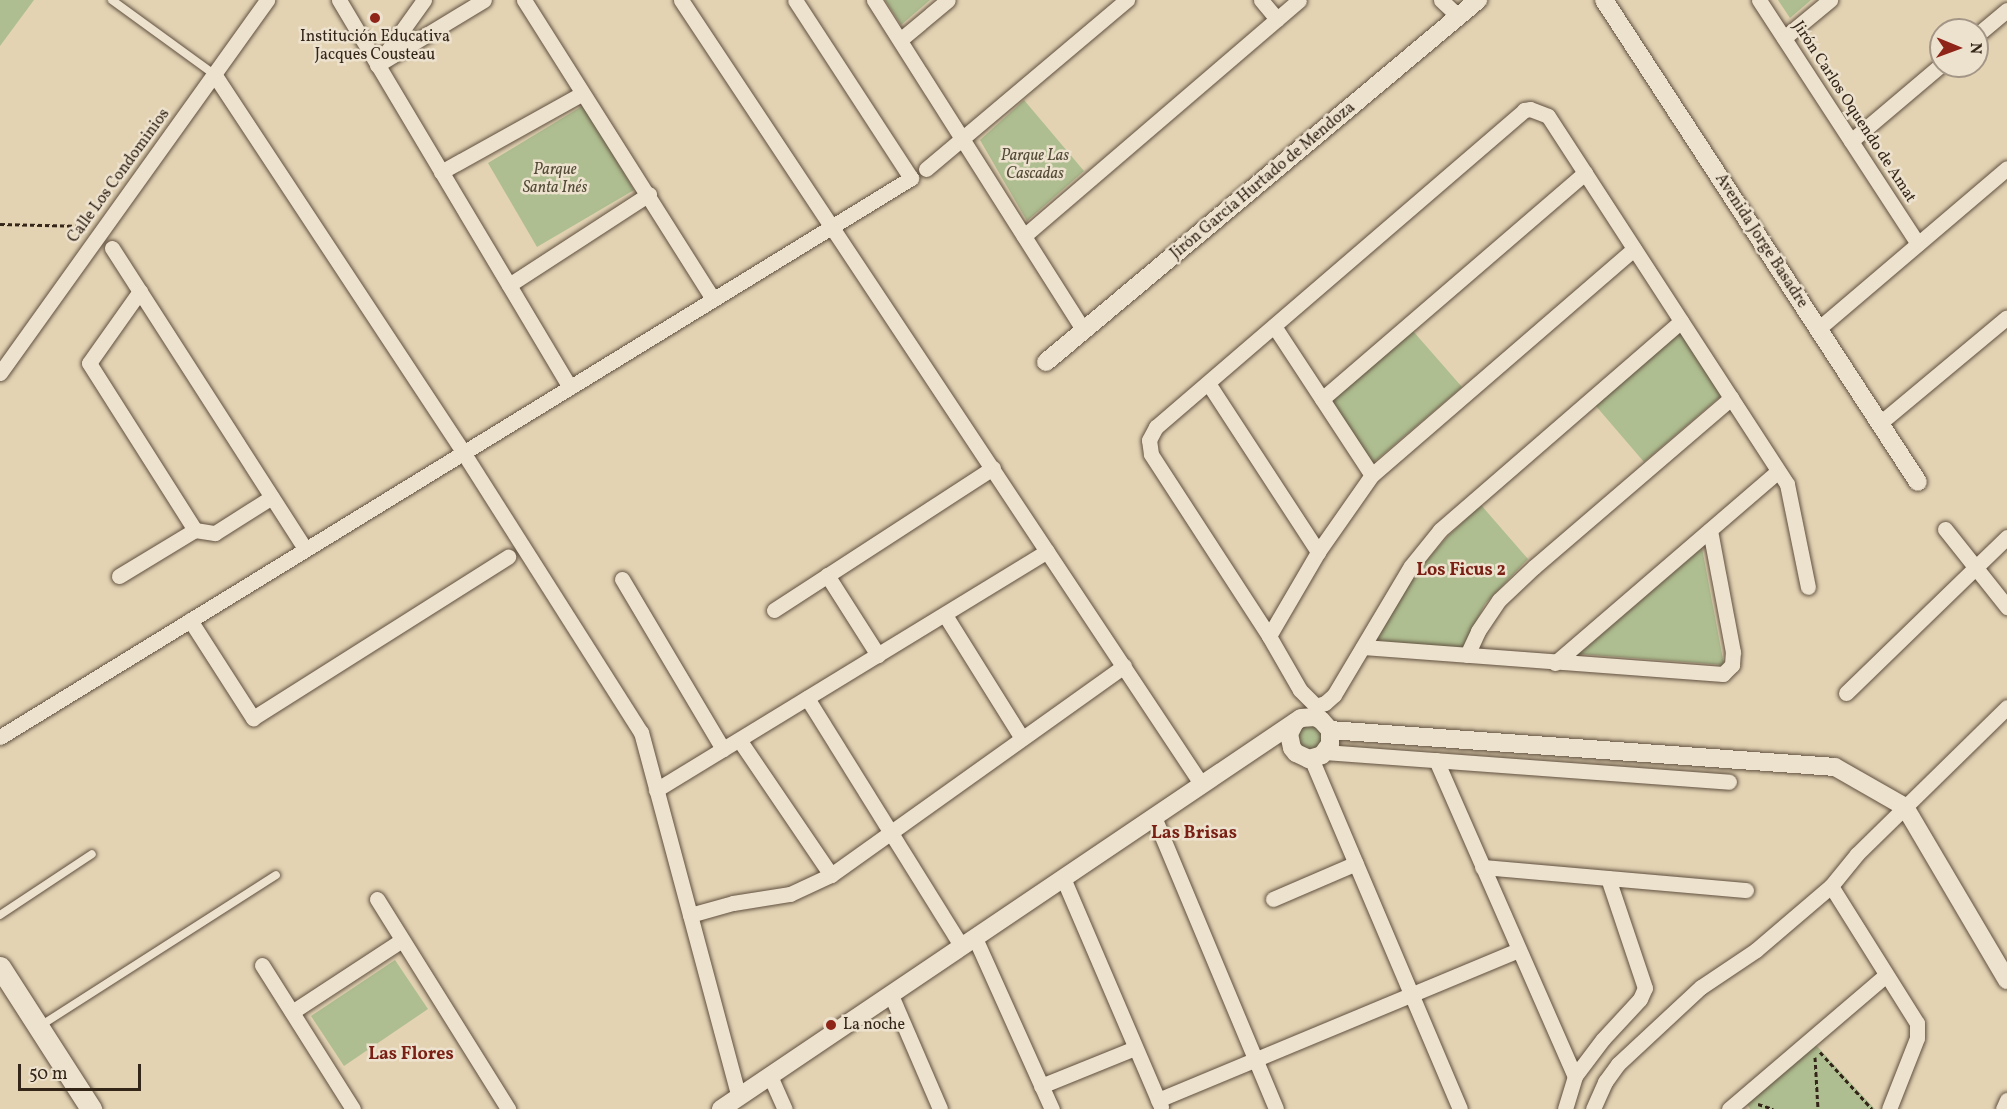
<!DOCTYPE html>
<meta charset="utf-8">
<style>
body{margin:0}
#map{position:relative;width:2007px;height:1109px;overflow:hidden;background:#e3d3b3;font-family:Vollkorn,serif}
div>[style]{position:absolute}
[style*='--x']{left:calc(var(--x)*1px);top:calc(var(--y)*1px);width:calc(var(--w)*1px);rotate:calc(var(--a)*1deg)}
.green>*{inset:0;background:#afbe90}
.path>*{height:3px;margin-top:-1.5px;transform-origin:0;background:repeating-linear-gradient(90deg,#342519 0 4.5px,transparent 0 7.5px)}
.roads{filter:drop-shadow(0 0 2px #605040) drop-shadow(0 0 2px #605040)}
.service>*{height:8px;margin:-4px;padding:0 4px;transform-origin:4px;border-radius:4px;background:#ede2ce}
.minor>*{height:15px;margin:-7.5px;padding:0 7.5px;transform-origin:7.5px;border-radius:7.5px;background:#ede2ce}
.tertiary>*{height:18px;margin:-9px;padding:0 9px;transform-origin:9px;border-radius:9px;background:#ede2ce}
.secondary>*{height:21px;margin:-10.5px;padding:0 10.5px;transform-origin:10.5px;border-radius:10.5px;background:#ede2ce}
.dots>*{width:16px;height:16px;translate:-50% -50%;box-sizing:border-box;border:3px solid #ede2ce;border-radius:50%}
span{translate:-50% -50%;white-space:nowrap;text-align:center;line-height:1.15;-webkit-text-stroke:5px #ede2ce;paint-order:stroke}
.poi-label{font-size:16px;color:#342519}
.left{translate:0 -50%;text-align:left}
.street-label{font-size:16px;color:#342519}
.park-label{font-size:16px;color:#534b37;font-style:italic}
.neighbourhood-label{font-size:18px;color:#7a1f14;font-weight:700}
.north{position:absolute;left:1929px;top:18px;width:60px;height:60px;box-sizing:border-box;background:#ede2ce;border:2px solid #a39686;border-radius:50%;rotate:91deg;font-size:16px;font-weight:700;line-height:24px;text-align:center;color:#342519}
.north::after{content:'';display:block;margin:auto;width:21px;height:27px;background:#8f2418;clip-path:polygon(50% 0,100% 100%,50% 72%,0 100%)}
.scale{position:absolute;left:18px;top:1064px;width:123px;height:27px;box-sizing:border-box;border:3px solid #342519;border-top:0;padding-left:8px;font-size:18px;line-height:21px;white-space:nowrap;color:#342519;-webkit-text-stroke:4px #ede2ce;paint-order:stroke}
</style>
<div id="map">
<div class="green">
<div style="clip-path:polygon(0 0,34px 0,0 46px)"></div>
<div style="clip-path:polygon(885px 0,930px 0,901px 25px)"></div>
<div style="clip-path:polygon(1778px 0,1811px 0,1790px 18px)"></div>
<div style="clip-path:polygon(1024px 100px,1084px 171px,1027px 221px,980px 140px)"></div>
<div style="clip-path:polygon(584px 105px,634px 190px,537px 247px,488px 163px)"></div>
<div style="clip-path:polygon(1413px 331px,1462px 387px,1373px 463px,1331px 401px)"></div>
<div style="clip-path:polygon(1679px 331px,1721px 396px,1644px 462px,1595px 405px)"></div>
<div style="clip-path:polygon(1481px 505px,1528px 559px,1485px 604px,1462px 649px,1376px 640px,1416px 573px,1447px 537px)"></div>
<div style="clip-path:polygon(1702px 548px,1724px 665px,1579px 654px)"></div>
<div style="clip-path:polygon(1307px 722px,1324px 731px,1319px 751px,1300px 750px,1295px 731px)"></div>
<div style="clip-path:polygon(395px 960px,428px 1009px,344px 1066px,311px 1016px)"></div>
<div style="clip-path:polygon(1814px 1043px,1875px 1109px,1750px 1109px,1746px 1102px)"></div>
</div>
<div class="path">
<div style="--x:0;--y:224;--w:85;--a:1.3"></div>
<div style="--x:1820;--y:1052;--w:77;--a:47.6"></div>
<div style="--x:1815;--y:1057;--w:52;--a:86.7"></div>
<div style="--x:1758;--y:1104;--w:16;--a:18"></div>
</div>
<div class="roads">
<div class="service">
<div style="--x:112;--y:0;--w:126;--a:36"></div>
<div style="--x:0;--y:915;--w:110;--a:-33.5"></div>
<div style="--x:40;--y:1026;--w:280;--a:-32.6"></div>
</div>
<div class="minor">
<div style="--x:339;--y:0;--w:451;--a:59.2"></div>
<div style="--x:524;--y:0;--w:354;--a:57.7"></div>
<div style="--x:681;--y:0;--w:942;--a:56.43"></div>
<div style="--x:874;--y:0;--w:392;--a:57.6"></div>
<div style="--x:1261;--y:0;--w:25;--a:50"></div>
<div style="--x:1441;--y:0;--w:23;--a:43"></div>
<div style="--x:1759;--y:0;--w:291;--a:56.9"></div>
<div style="--x:1977;--y:35;--w:39;--a:-40"></div>
<div style="--x:1784;--y:38;--w:60;--a:-39.6"></div>
<div style="--x:900;--y:40;--w:62;--a:-39.8"></div>
<div style="--x:381;--y:60;--w:74;--a:-54.4"></div>
<div style="--x:377;--y:65;--w:125;--a:-31.3"></div>
<div style="--x:214;--y:74;--w:453;--a:56.6"></div>
<div style="--x:463;--y:452;--w:332;--a:57.6"></div>
<div style="--x:641;--y:732;--w:378;--a:75"></div>
<div style="--x:1851;--y:141;--w:118;--a:-40.2"></div>
<div style="--x:926;--y:169;--w:263;--a:-40.1"></div>
<div style="--x:441;--y:172;--w:160;--a:-29.1"></div>
<div style="--x:1024;--y:236;--w:362;--a:-40.6"></div>
<div style="--x:112;--y:248;--w:358;--a:57.3"></div>
<div style="--x:509;--y:285;--w:167;--a:-33"></div>
<div style="--x:140;--y:291;--w:88;--a:125.3"></div>
<div style="--x:89;--y:363;--w:198;--a:57.6"></div>
<div style="--x:1274;--y:326;--w:178;--a:56.7"></div>
<div style="--x:1818;--y:329;--w:248;--a:-40.4"></div>
<div style="--x:0;--y:373;--w:459;--a:-54.4"></div>
<div style="--x:1208;--y:383;--w:202;--a:56.9"></div>
<div style="--x:1322;--y:399;--w:347;--a:-40.7"></div>
<div style="--x:1880;--y:423;--w:165;--a:-39.8"></div>
<div style="--x:1945;--y:529;--w:100;--a:51.5"></div>
<div style="--x:827;--y:575;--w:95;--a:57.5"></div>
<div style="--x:119;--y:576;--w:89;--a:-31.2"></div>
<div style="--x:195;--y:530;--w:20;--a:9"></div>
<div style="--x:215;--y:533;--w:67;--a:-32.3"></div>
<div style="--x:622;--y:579;--w:198;--a:59.3"></div>
<div style="--x:774;--y:610;--w:261;--a:-33"></div>
<div style="--x:945;--y:615;--w:145;--a:58"></div>
<div style="--x:190;--y:620;--w:117;--a:57.3"></div>
<div style="--x:253;--y:718;--w:302;--a:-32.3"></div>
<div style="--x:1269;--y:636;--w:97;--a:-59.7"></div>
<div style="--x:1318;--y:552;--w:94;--a:-55"></div>
<div style="--x:1372;--y:475;--w:346;--a:-40.8"></div>
<div style="--x:1363;--y:647;--w:361;--a:4.3"></div>
<div style="--x:1723;--y:674;--w:13;--a:-45"></div>
<div style="--x:1732;--y:665;--w:13;--a:-86"></div>
<div style="--x:1733;--y:652;--w:124;--a:-100.7"></div>
<div style="--x:1467;--y:655;--w:26;--a:-65"></div>
<div style="--x:1478;--y:631;--w:37;--a:-56"></div>
<div style="--x:1499;--y:600;--w:48;--a:-43.3"></div>
<div style="--x:1534;--y:567;--w:260;--a:-40.6"></div>
<div style="--x:1555;--y:663;--w:294;--a:-40.7"></div>
<div style="--x:1846;--y:693;--w:224;--a:-44.1"></div>
<div style="--x:807;--y:698;--w:293;--a:58.1"></div>
<div style="--x:1316;--y:706;--w:23;--a:-135"></div>
<div style="--x:1300;--y:690;--w:62;--a:-119.9"></div>
<div style="--x:1269;--y:636;--w:217;--a:-123"></div>
<div style="--x:1151;--y:454;--w:14;--a:-98"></div>
<div style="--x:1149;--y:440;--w:15;--a:-62"></div>
<div style="--x:1156;--y:427;--w:486;--a:-40.7"></div>
<div style="--x:1524;--y:110;--w:6;--a:-9"></div>
<div style="--x:1530;--y:109;--w:19;--a:21"></div>
<div style="--x:1548;--y:116;--w:439;--a:57"></div>
<div style="--x:1787;--y:484;--w:105;--a:78.5"></div>
<div style="--x:1316;--y:706;--w:9;--a:-18"></div>
<div style="--x:1325;--y:703;--w:12;--a:-42"></div>
<div style="--x:1334;--y:695;--w:150;--a:-59.2"></div>
<div style="--x:1411;--y:566;--w:46;--a:-51.1"></div>
<div style="--x:1440;--y:530;--w:319;--a:-40.9"></div>
<div style="--x:0;--y:737;--w:1069;--a:-31.53"></div>
<div style="--x:911;--y:178;--w:212;--a:-123.1"></div>
<div style="--x:740;--y:741;--w:162;--a:55.8"></div>
<div style="--x:1325;--y:752;--w:405;--a:4.2"></div>
<div style="--x:1311;--y:758;--w:381;--a:67"></div>
<div style="--x:1436;--y:760;--w:345;--a:66.3"></div>
<div style="--x:656;--y:790;--w:458;--a:-31.4"></div>
<div style="--x:1154;--y:817;--w:316;--a:67.3"></div>
<div style="--x:1482;--y:867;--w:265;--a:5"></div>
<div style="--x:1063;--y:878;--w:249;--a:66.8"></div>
<div style="--x:1831;--y:886;--w:162;--a:57.9"></div>
<div style="--x:1917;--y:1023;--w:15;--a:90"></div>
<div style="--x:1917;--y:1038;--w:76;--a:111.5"></div>
<div style="--x:377;--y:899;--w:248;--a:58"></div>
<div style="--x:1273;--y:899;--w:90;--a:-23.4"></div>
<div style="--x:690;--y:915;--w:45;--a:-15.6"></div>
<div style="--x:733;--y:903;--w:58;--a:-9"></div>
<div style="--x:790;--y:894;--w:45;--a:-24.9"></div>
<div style="--x:831;--y:875;--w:360;--a:-35.5"></div>
<div style="--x:975;--y:938;--w:188;--a:65.8"></div>
<div style="--x:262;--y:965;--w:170;--a:57.7"></div>
<div style="--x:891;--y:995;--w:124;--a:66.7"></div>
<div style="--x:292;--y:1012;--w:131;--a:-33.2"></div>
<div style="--x:770;--y:1076;--w:36;--a:66"></div>
<div style="--x:1041;--y:1086;--w:101;--a:-22"></div>
<div style="--x:1158;--y:1100;--w:390;--a:-22.6"></div>
<div style="--x:1565;--y:1109;--w:34;--a:-73"></div>
<div style="--x:1575;--y:1076;--w:46;--a:-52.9"></div>
<div style="--x:1603;--y:1039;--w:54;--a:-47.2"></div>
<div style="--x:1640;--y:999;--w:12;--a:-66"></div>
<div style="--x:1645;--y:988;--w:116;--a:-108.6"></div>
<div style="--x:1593;--y:1109;--w:30;--a:-66"></div>
<div style="--x:1605;--y:1082;--w:22;--a:-54"></div>
<div style="--x:1618;--y:1064;--w:113;--a:-42.9"></div>
<div style="--x:1701;--y:987;--w:66;--a:-33.9"></div>
<div style="--x:1756;--y:950;--w:99;--a:-40.5"></div>
<div style="--x:1831;--y:886;--w:41;--a:-50.9"></div>
<div style="--x:1857;--y:854;--w:210;--a:-44.4"></div>
<div style="--x:1729;--y:1109;--w:206;--a:-40.5"></div>
<div style="--x:2003;--y:1109;--w:10;--a:-66"></div>
</div>
<div class="tertiary">
<div style="--x:1604;--y:0;--w:575;--a:56.92"></div>
<div style="--x:1046;--y:362;--w:564;--a:-39.96"></div>
<div style="--x:1330;--y:730;--w:506;--a:4.19"></div>
<div style="--x:1835;--y:767;--w:81;--a:29.7"></div>
<div style="--x:1905;--y:807;--w:201;--a:59.5"></div>
<div style="--x:721;--y:1109;--w:699;--a:-33.99"></div>
<div style="--x:1301;--y:718;--w:14;--a:-4"></div>
<div style="--x:1315;--y:717;--w:7;--a:27"></div>
<div style="--x:1321;--y:720;--w:13;--a:48"></div>
<div style="--x:1330;--y:730;--w:14;--a:90"></div>
<div style="--x:1330;--y:744;--w:14;--a:126"></div>
<div style="--x:1322;--y:755;--w:14;--a:163"></div>
<div style="--x:1309;--y:759;--w:14;--a:-155"></div>
<div style="--x:1296;--y:753;--w:6;--a:-129"></div>
<div style="--x:1292;--y:748;--w:14;--a:-102"></div>
<div style="--x:1289;--y:734;--w:13;--a:-63"></div>
</div>
<div class="secondary">
<div style="--x:0;--y:967;--w:169;--a:57.3"></div>
</div>
</div>
<div class="dots">
<div style="left:375px;top:18px;background:#8f2418"></div>
<div style="left:831px;top:1025px;background:#8f2418"></div>
</div>
<div class="poi-label">
<span style="left:375px;top:46px">Institución Educativa<br>Jacques Cousteau</span>
<span class="left" style="left:843px;top:1025px">La noche</span>
</div>
<div class="street-label">
<span style="left:1854px;top:112px;rotate:57deg">Jirón Carlos Oquendo de Amat</span>
<span style="left:119px;top:176px;rotate:-54deg">Calle Los Condominios</span>
<span style="left:1263px;top:181px;rotate:-40deg">Jirón García Hurtado de Mendoza</span>
<span style="left:1761px;top:241px;rotate:57deg">Avenida Jorge Basadre</span>
</div>
<div class="park-label">
<span style="left:1035px;top:165px">Parque Las<br>Cascadas</span>
<span style="left:555px;top:179px">Parque<br>Santa Inés</span>
</div>
<div class="neighbourhood-label">
<span style="left:1461px;top:571px">Los Ficus 2</span>
<span style="left:1194px;top:834px">Las Brisas</span>
<span style="left:411px;top:1055px">Las Flores</span>
</div>
<div class="north">N</div>
<div class="scale">50 m</div>
</div>
